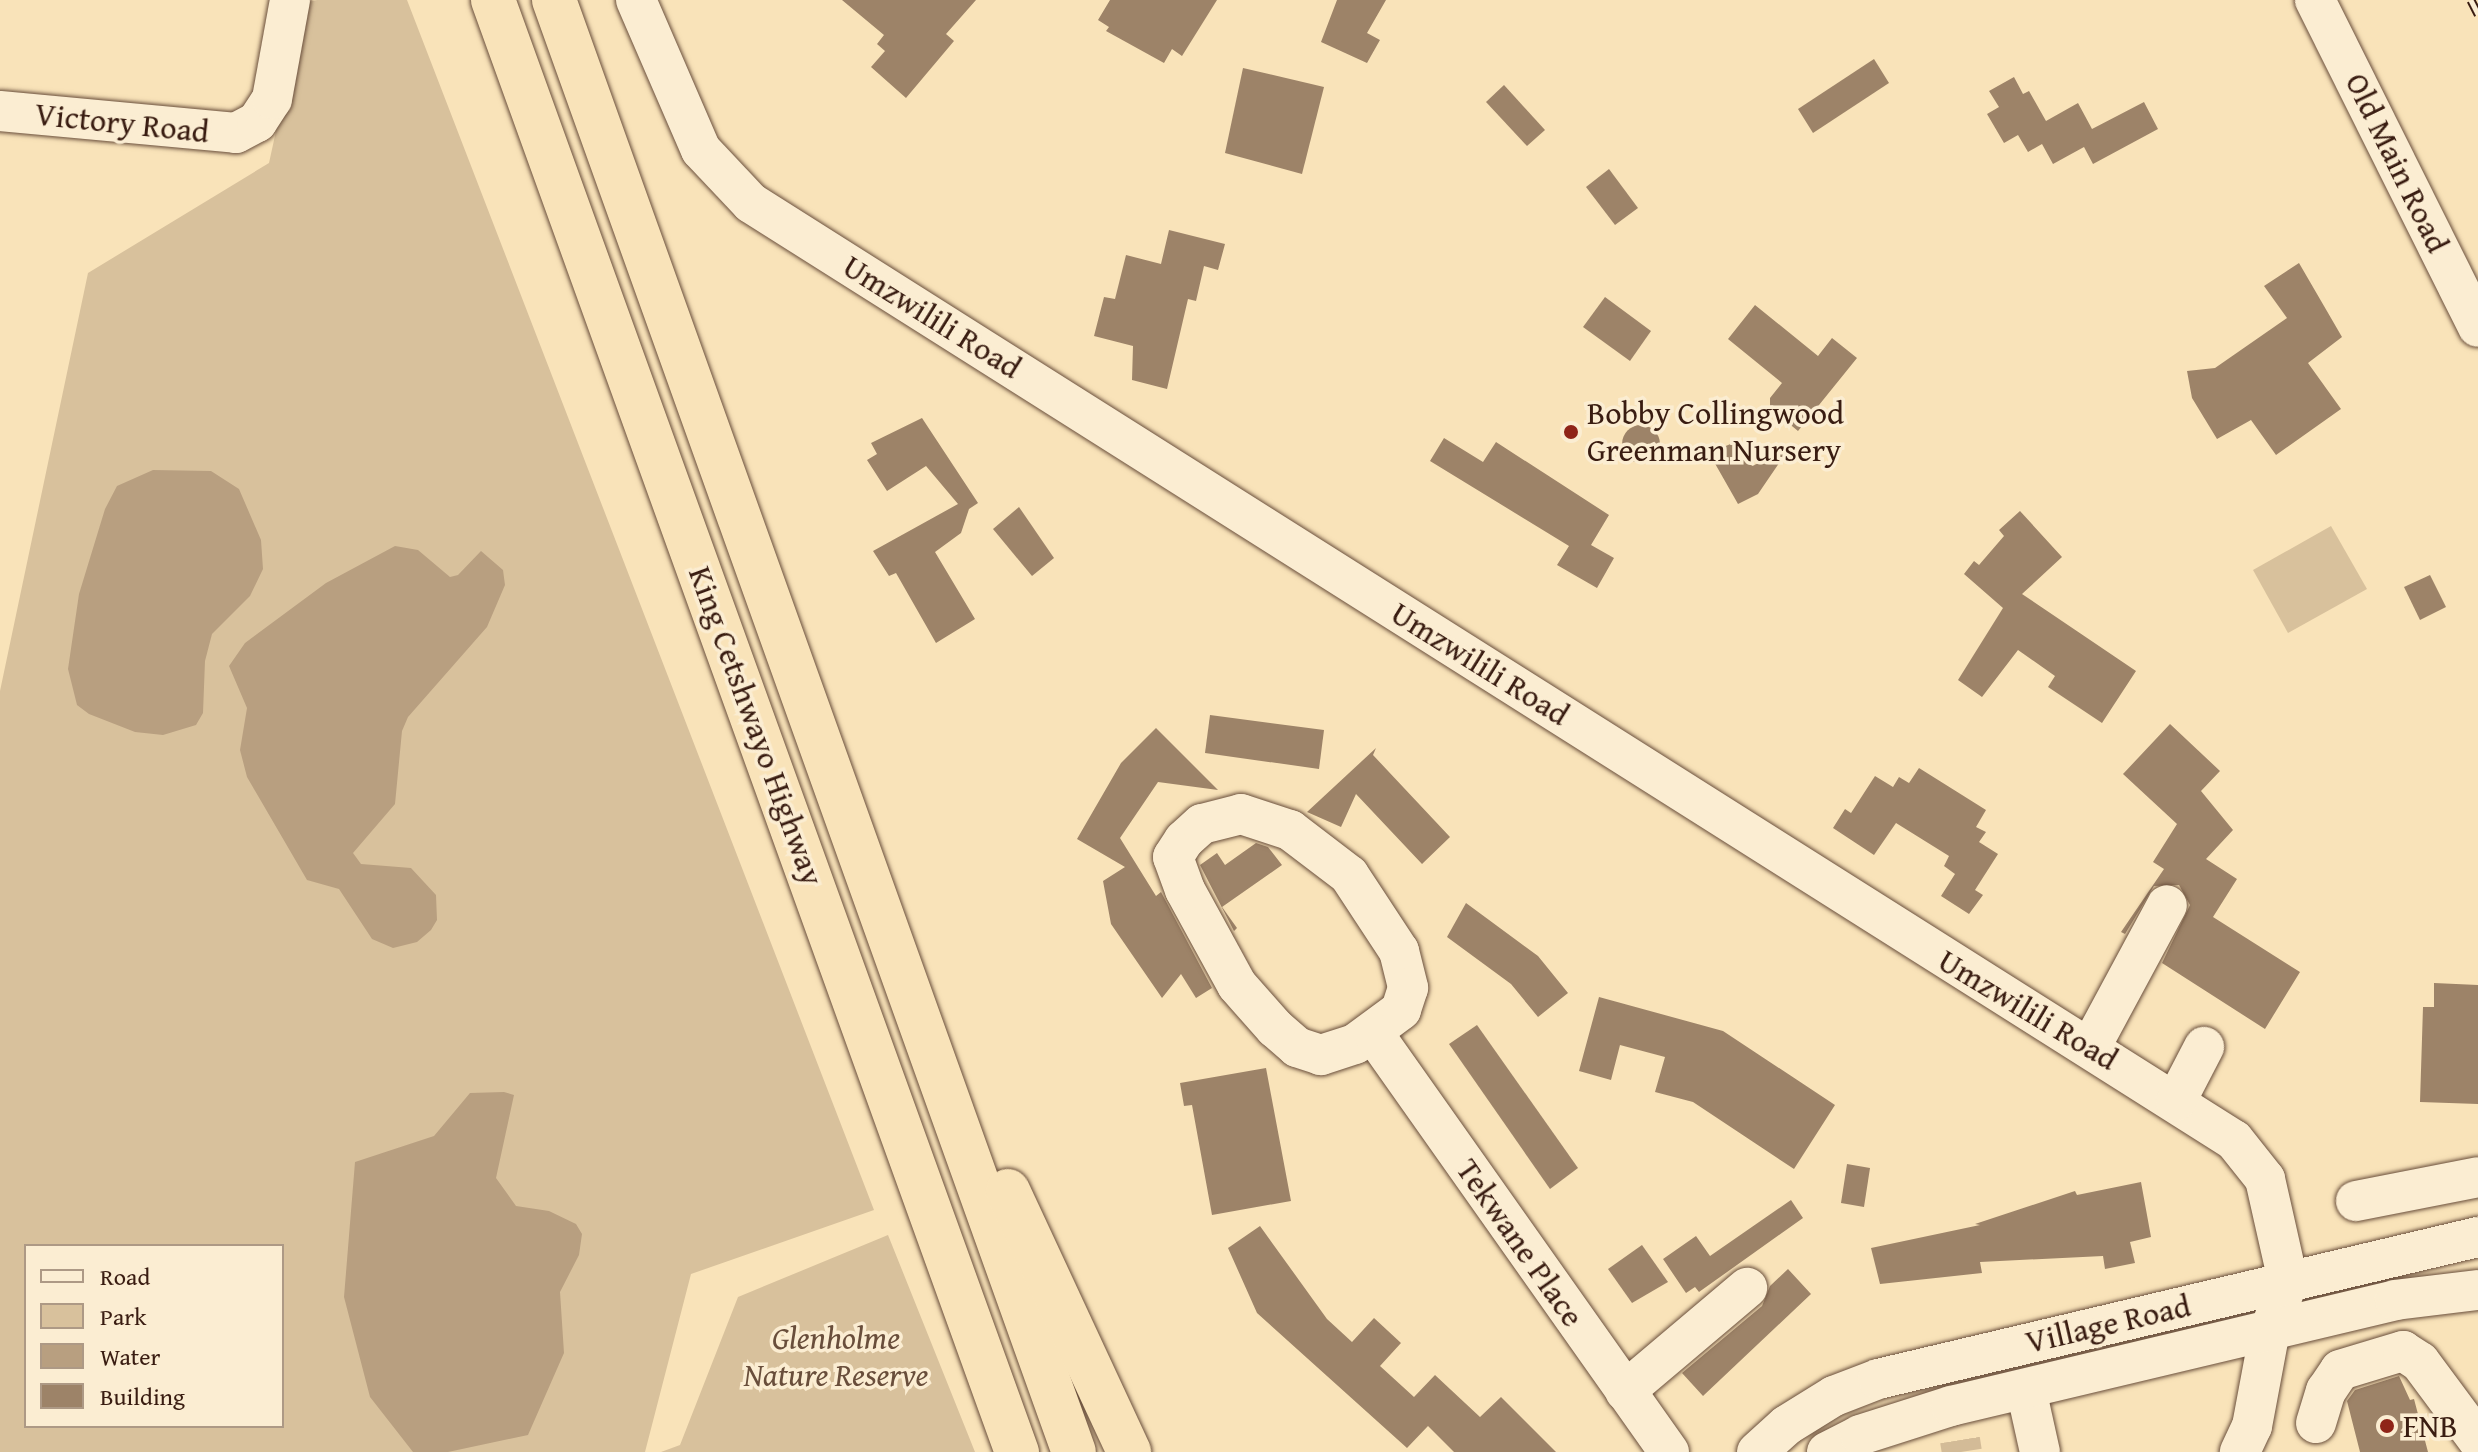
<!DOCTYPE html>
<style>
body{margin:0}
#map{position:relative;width:2478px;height:1452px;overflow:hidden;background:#f9e3b9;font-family:"Gentium Book Plus",serif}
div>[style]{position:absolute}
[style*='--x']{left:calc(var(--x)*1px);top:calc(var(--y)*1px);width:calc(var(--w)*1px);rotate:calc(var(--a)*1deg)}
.green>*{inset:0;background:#d8c19c}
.water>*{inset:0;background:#b89f80}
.building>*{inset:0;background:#9d8368}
.round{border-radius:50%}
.minor-tunnel>*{height:40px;margin-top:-20px;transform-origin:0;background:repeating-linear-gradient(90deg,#d3bb97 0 40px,transparent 0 60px)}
.roads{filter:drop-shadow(0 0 2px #694e3b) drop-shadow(0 0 2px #694e3b)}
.minor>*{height:40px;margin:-20px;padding:0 20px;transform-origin:20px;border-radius:20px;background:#fbedd2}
.highway>*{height:44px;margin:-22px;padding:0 22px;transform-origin:22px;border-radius:22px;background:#f9e3b9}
.rail>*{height:9px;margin-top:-4.5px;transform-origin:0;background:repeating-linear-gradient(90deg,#fbedd2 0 18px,#391c11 0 36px);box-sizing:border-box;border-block:2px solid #391c11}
.dots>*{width:22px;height:22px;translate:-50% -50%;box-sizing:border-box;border:4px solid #fbedd2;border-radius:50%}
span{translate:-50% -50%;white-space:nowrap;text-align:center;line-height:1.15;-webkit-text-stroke:7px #fbedd2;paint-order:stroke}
.street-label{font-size:32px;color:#391c11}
.poi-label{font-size:32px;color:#391c11}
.left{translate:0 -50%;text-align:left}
.park-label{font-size:32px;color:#694e3b;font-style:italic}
.legend{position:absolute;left:24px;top:1244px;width:260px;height:184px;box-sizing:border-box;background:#fbedd2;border:2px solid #ad9985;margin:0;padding:10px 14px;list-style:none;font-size:24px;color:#391c11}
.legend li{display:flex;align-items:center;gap:16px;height:40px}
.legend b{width:40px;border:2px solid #ad9985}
</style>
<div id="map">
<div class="green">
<div style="clip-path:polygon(evenodd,317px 0,407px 0,874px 1210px,691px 1274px,645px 1452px,0 1452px,0 691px,88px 273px,269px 163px,304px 3px,317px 0,26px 1246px,282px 1246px,282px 1426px,26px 1426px,26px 1246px)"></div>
<div style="clip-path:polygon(2331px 526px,2367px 589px,2288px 633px,2253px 570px)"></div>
<div style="clip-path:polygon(888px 1235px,975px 1452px,661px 1452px,680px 1445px,738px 1297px)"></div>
</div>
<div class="water">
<div style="clip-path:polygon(153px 470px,211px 471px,239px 489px,261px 540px,263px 569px,250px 596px,212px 634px,205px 661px,203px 713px,196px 725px,163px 735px,135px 732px,89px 714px,77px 705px,68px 669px,79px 594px,105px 509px,117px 486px)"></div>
<div style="clip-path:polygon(395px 546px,418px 550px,450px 577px,458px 575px,481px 551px,503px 570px,505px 585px,487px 627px,408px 717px,402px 731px,395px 804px,353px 853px,361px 864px,411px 868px,436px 895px,437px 920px,431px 930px,417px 942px,393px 948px,372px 939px,339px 889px,307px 880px,247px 777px,240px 750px,247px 708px,229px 666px,245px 643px,326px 583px)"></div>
<div style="clip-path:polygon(504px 1092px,514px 1095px,496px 1178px,516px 1206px,549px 1211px,576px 1224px,582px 1234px,579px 1255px,560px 1292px,564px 1353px,528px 1435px,448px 1452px,413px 1452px,370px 1397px,344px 1297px,355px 1162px,434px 1136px,470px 1093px)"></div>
</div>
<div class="building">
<div style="clip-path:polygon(842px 0,976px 0,946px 34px,954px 41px,906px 98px,871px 67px,885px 51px,877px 44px,884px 35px)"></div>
<div style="clip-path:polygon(1110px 0,1217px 0,1182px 56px,1172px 49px,1164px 63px,1106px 31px,1109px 27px,1098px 20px)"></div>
<div style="clip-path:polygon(1337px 0,1386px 0,1367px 33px,1380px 40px,1367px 63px,1321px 42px)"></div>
<div style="clip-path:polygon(1874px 59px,1889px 83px,1813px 133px,1798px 109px)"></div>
<div style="clip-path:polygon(1243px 68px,1324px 87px,1302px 174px,1225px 153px)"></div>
<div style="clip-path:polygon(2014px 77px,2023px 94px,2029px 91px,2046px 121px,2078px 103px,2092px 129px,2144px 102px,2158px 129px,2093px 164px,2084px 147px,2053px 164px,2042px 144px,2028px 152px,2018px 135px,2004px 143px,1987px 114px,1999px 107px,1989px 91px)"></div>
<div style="clip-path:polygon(1504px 85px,1545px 130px,1527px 146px,1486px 102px)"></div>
<div style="clip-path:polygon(1609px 169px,1638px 208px,1615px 225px,1586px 187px)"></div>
<div style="clip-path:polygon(1169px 230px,1225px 244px,1218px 270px,1204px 266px,1196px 301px,1188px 299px,1167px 389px,1132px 380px,1133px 346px,1094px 336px,1104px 297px,1115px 299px,1126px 255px,1161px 264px)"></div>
<div style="clip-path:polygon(2299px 263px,2342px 337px,2308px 363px,2341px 409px,2276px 455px,2251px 420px,2217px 439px,2192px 398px,2187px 371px,2215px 368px,2287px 318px,2264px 286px)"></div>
<div style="clip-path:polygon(1605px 297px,1651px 331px,1630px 361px,1583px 327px)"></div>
<div style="clip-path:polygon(1755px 305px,1818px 356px,1832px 338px,1857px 358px,1798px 431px,1770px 408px,1770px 398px,1782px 383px,1728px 339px)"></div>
<div style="clip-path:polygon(922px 418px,978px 503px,969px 509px,961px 533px,935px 552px,975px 619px,936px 643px,896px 573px,889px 576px,873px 551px,958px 504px,926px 466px,887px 491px,867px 460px,877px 454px,871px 443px)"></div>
<div class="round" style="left:1622px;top:425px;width:38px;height:38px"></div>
<div style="clip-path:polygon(1444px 438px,1483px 462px,1496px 442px,1609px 515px,1591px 545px,1614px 558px,1597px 588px,1557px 565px,1569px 546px,1430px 461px)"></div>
<div style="clip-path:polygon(1740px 440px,1752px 466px,1788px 450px,1758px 494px,1738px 504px,1709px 453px)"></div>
<div style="clip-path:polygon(1019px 507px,1054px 558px,1032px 576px,993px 529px)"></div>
<div style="clip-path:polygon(2020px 511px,2062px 557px,2022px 594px,2136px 671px,2102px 723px,2048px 687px,2055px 676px,2018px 650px,1982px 697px,1958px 680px,2003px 608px,1964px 574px,1974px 561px,1979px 565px,2004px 536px,1999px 530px)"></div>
<div style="clip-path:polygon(2430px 575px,2446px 607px,2420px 620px,2404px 587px)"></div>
<div style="clip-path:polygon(1210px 715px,1324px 730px,1319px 769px,1205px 753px)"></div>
<div style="clip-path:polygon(2170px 724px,2220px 771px,2201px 791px,2233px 830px,2206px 859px,2237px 879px,2213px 917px,2300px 972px,2265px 1029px,2162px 963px,2190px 905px,2179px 885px,2154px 886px,2125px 934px,2121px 932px,2164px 869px,2153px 862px,2177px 824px,2123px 774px)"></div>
<div style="clip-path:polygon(1156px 728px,1218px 790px,1158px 782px,1120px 838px,1156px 896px,1161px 892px,1212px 988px,1196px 998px,1181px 974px,1162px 998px,1111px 924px,1103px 881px,1125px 867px,1077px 839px,1121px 763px)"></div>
<div style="clip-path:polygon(1376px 748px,1373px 755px,1450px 837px,1422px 864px,1356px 794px,1341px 827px,1307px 812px)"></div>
<div style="clip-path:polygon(1919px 768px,1986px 810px,1976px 827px,1986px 832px,1979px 842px,1998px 854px,1975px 890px,1983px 895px,1969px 914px,1941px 896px,1955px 874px,1944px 866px,1949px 856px,1896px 823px,1874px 855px,1833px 828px,1845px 809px,1851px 813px,1875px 776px,1893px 787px,1899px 777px,1909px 783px)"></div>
<div style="clip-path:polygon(1256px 843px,1268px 847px,1282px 865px,1222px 907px,1237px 928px,1234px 931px,1200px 865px,1217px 853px,1225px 865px)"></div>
<div style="clip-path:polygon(1466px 903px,1538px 956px,1568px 993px,1538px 1017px,1511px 984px,1447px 937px)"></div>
<div style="clip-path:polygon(2434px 983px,2478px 985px,2478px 1104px,2420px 1102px,2423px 1007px,2434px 1007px)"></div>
<div style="clip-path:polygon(1599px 997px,1723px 1031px,1835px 1105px,1794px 1169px,1693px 1102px,1655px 1092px,1665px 1057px,1620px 1045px,1611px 1080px,1579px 1071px)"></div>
<div style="clip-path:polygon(1477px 1025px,1578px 1168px,1550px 1189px,1449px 1044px)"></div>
<div style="clip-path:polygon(1266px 1068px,1291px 1201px,1212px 1215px,1192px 1105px,1184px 1106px,1180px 1083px)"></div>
<div style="clip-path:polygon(1847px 1164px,1870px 1168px,1864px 1207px,1841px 1203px)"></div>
<div style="clip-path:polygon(2141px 1182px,2151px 1237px,2130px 1242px,2135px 1263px,2105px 1269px,2103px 1256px,1980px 1262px,1982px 1273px,1880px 1284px,1871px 1248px,1980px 1225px,1975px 1224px,2075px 1191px,2077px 1195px)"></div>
<div style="clip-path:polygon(1791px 1200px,1803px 1218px,1699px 1292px,1695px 1287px,1686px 1293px,1663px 1259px,1696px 1236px,1710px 1256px)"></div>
<div style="clip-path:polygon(1260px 1226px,1327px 1319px,1352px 1342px,1374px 1318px,1401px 1343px,1380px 1366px,1414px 1397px,1435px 1375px,1480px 1417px,1501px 1397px,1556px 1452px,1454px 1452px,1428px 1426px,1407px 1448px,1257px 1313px,1228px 1248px)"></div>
<div style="clip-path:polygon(1642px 1245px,1668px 1282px,1632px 1303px,1608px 1269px)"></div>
<div style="clip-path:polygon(1788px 1269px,1811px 1294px,1703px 1396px,1682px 1373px,1762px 1306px,1770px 1286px)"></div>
<div style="clip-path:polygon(2399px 1376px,2410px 1400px,2414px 1399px,2428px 1452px,2360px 1452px,2347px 1401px,2355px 1390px)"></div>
</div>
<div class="minor-tunnel">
<div style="--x:1960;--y:1440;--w:12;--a:81"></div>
</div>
<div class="roads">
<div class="minor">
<div style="--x:636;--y:0;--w:163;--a:66.6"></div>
<div style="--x:701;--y:150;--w:73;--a:46.7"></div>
<div style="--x:751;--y:203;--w:1754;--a:32.29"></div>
<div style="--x:2234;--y:1140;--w:50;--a:51.5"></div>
<div style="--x:2265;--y:1179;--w:105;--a:77.3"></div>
<div style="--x:2288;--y:1281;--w:52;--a:110.2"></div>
<div style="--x:2270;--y:1330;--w:98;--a:100.6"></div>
<div style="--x:2252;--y:1426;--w:29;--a:115"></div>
<div style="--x:2315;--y:0;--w:365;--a:63.5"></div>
<div style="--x:0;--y:111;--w:237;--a:5.3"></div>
<div style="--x:236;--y:133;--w:24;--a:-28"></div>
<div style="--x:257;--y:122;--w:27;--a:-57"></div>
<div style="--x:272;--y:99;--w:101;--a:-79.7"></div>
<div style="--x:1241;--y:814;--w:52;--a:18.1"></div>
<div style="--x:1290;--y:830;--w:74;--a:37.3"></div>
<div style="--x:1349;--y:875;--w:91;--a:56.7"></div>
<div style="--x:1399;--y:951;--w:38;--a:76"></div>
<div style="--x:1408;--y:988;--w:23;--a:108"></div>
<div style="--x:1401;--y:1010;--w:57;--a:143.5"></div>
<div style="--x:1355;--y:1044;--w:36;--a:162"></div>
<div style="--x:1321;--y:1055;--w:25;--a:-162"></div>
<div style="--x:1297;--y:1047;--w:29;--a:-139"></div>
<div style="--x:1275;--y:1028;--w:57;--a:-131.5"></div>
<div style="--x:1237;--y:985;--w:108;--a:-118.7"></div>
<div style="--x:1185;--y:890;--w:35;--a:-110"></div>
<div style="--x:1173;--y:857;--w:20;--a:-57"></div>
<div style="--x:1184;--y:840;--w:24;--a:-42"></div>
<div style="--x:1202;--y:824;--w:40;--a:-14.4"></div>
<div style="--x:1373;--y:1033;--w:513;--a:54.76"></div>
<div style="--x:2090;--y:1048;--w:162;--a:-61.7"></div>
<div style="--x:2176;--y:1101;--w:61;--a:-62.6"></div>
<div style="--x:2356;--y:1201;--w:124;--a:-11.1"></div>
<div style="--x:2026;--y:1389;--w:65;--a:77.5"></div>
<div style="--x:1625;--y:1391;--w:160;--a:-40.2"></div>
<div style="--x:2316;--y:1423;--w:34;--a:-73"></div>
<div style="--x:2326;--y:1391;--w:25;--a:-56"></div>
<div style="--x:2340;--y:1370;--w:66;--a:-16.8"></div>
<div style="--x:2403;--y:1351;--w:20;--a:33"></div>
<div style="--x:2420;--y:1362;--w:97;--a:53.4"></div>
<div style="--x:1757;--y:1452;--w:40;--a:-42"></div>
<div style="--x:1787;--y:1425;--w:55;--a:-31.7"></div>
<div style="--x:1834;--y:1396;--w:47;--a:-21.1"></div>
<div style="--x:1878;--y:1379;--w:617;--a:-13.32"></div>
<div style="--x:1827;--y:1452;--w:37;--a:-27"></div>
<div style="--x:1860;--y:1435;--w:96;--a:-17.7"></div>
<div style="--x:1951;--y:1406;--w:456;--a:-13.4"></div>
<div style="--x:2395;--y:1300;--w:84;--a:-6.9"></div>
</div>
<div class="highway">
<div style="--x:493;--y:0;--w:1544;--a:70.16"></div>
<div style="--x:554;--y:0;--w:1542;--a:70.3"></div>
<div style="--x:1008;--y:1191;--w:288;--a:65.1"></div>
</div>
</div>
<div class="rail">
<div style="--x:2471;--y:0;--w:16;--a:63"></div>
</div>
<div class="dots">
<div style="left:1571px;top:432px;background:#8f2418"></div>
<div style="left:2387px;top:1426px;background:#8f2418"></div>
</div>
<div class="street-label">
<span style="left:122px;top:123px;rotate:6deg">Victory Road</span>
<span style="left:2397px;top:163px;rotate:64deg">Old Main Road</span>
<span style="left:932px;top:317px;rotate:32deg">Umzwilili Road</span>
<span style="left:1480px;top:664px;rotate:32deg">Umzwilili Road</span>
<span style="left:756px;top:726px;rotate:70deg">King Cetshwayo Highway</span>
<span style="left:2028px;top:1010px;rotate:31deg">Umzwilili Road</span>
<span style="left:1520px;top:1243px;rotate:55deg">Tekwane Place</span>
<span style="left:2108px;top:1324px;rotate:-13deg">Village Road</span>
</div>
<div class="poi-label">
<span class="left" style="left:1587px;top:432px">Bobby Collingwood<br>Greenman Nursery</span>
<span class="left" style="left:2403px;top:1426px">FNB</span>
</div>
<div class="park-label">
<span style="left:836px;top:1357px">Glenholme<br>Nature Reserve</span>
</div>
<ul class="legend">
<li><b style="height:10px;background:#fbedd2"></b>Road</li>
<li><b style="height:22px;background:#d8c19c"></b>Park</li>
<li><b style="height:22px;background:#b89f80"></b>Water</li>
<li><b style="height:22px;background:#9d8368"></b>Building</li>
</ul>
</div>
